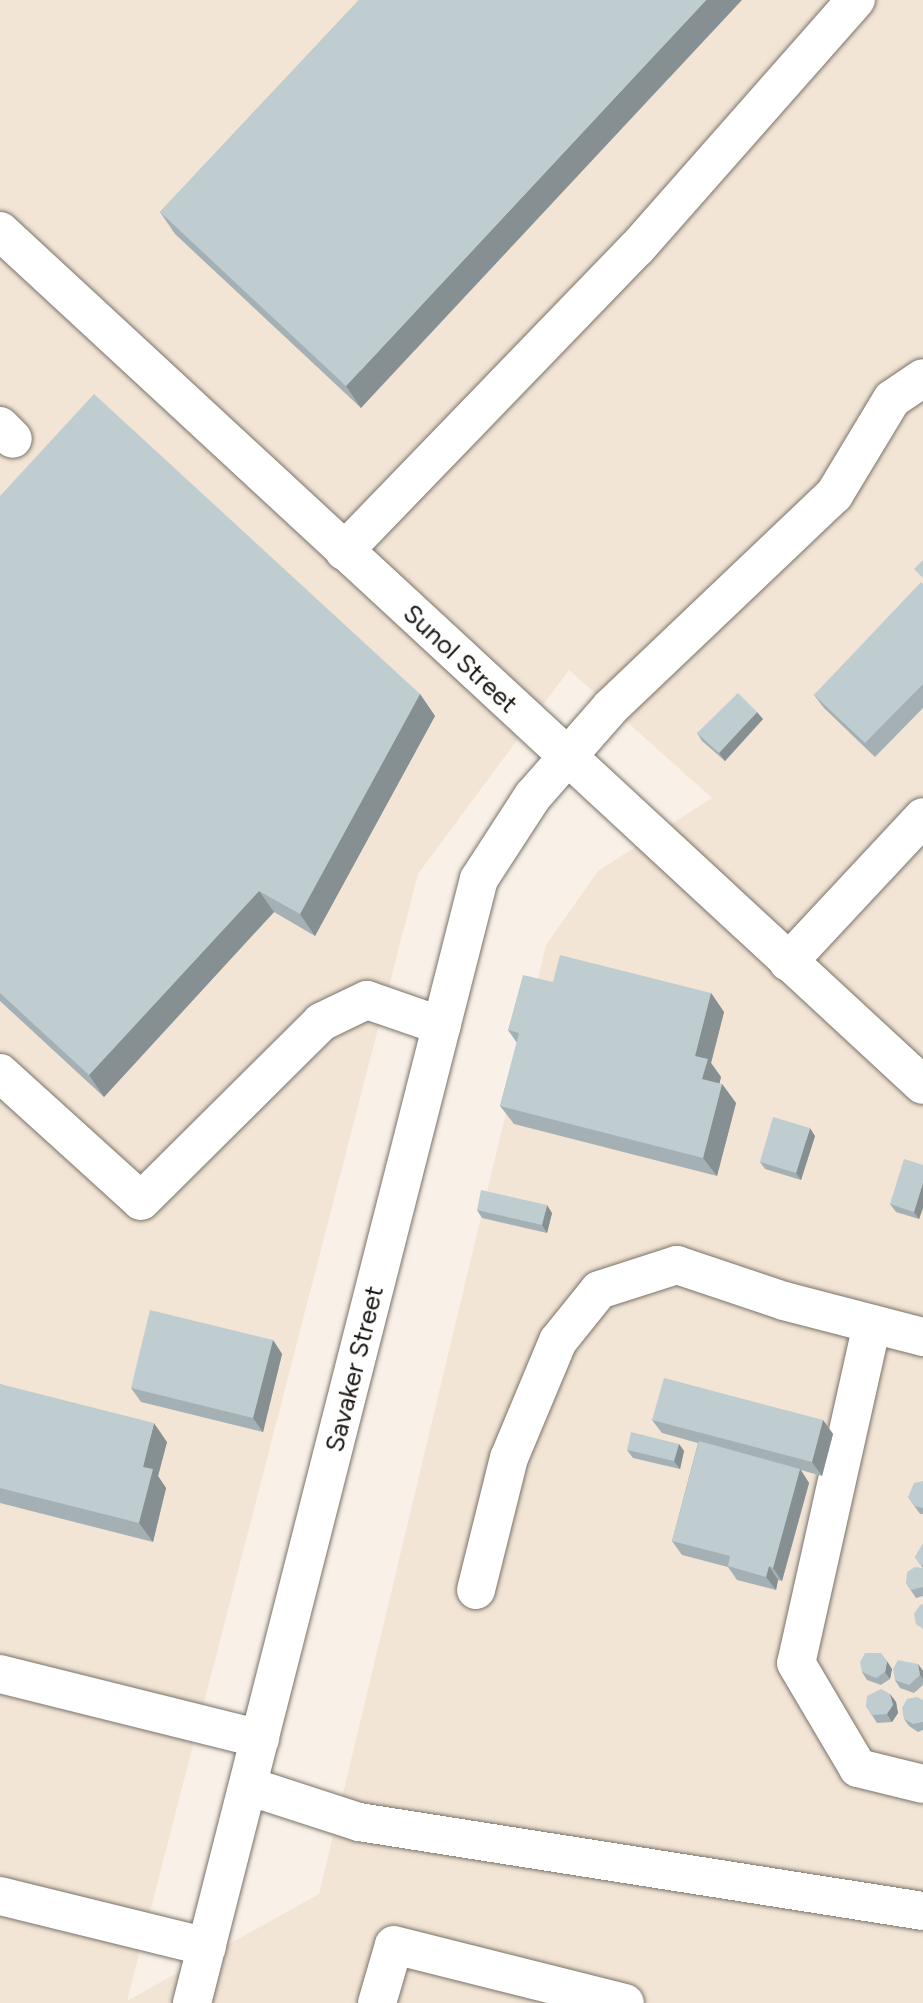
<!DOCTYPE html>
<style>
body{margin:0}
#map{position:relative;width:923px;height:2003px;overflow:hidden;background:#f9f1e7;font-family:Figtree,sans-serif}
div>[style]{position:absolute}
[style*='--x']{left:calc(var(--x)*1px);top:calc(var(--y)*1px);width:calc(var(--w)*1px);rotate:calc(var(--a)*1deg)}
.built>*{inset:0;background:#f2e5d5}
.roads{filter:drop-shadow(0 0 2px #7a736a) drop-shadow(0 0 2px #7a736a)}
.minor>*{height:38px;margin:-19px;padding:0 19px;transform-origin:19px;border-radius:19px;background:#fff}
.wall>*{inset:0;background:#a4b0b3}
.shaded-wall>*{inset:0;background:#869092}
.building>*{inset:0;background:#bfcdd0}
span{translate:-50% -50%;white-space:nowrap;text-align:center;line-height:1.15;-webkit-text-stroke:7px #fff;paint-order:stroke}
.street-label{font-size:26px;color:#1b1814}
</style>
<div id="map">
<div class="built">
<div style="clip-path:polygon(evenodd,0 0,923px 0,923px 2003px,0 2003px,0 0,569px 670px,712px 798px,598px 871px,546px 945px,319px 1894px,127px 2001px,418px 874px,569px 670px)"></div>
</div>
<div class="roads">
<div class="minor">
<div style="--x:0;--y:231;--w:1257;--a:42.78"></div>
<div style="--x:0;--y:426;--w:18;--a:45"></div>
<div style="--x:344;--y:551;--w:421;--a:-46"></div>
<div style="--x:637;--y:248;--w:331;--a:-48.6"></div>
<div style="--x:788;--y:962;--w:198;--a:-47"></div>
<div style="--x:0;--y:1073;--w:190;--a:42.2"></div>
<div style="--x:141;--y:1201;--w:254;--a:-44.8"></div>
<div style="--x:321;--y:1022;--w:51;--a:-25.6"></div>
<div style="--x:367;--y:1000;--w:79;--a:19.1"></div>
<div style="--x:872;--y:1324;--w:347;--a:102.6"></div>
<div style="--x:796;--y:1663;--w:122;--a:59.4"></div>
<div style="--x:858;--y:1768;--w:67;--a:13.8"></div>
<div style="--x:476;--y:1590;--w:136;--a:-76"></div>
<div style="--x:509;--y:1458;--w:127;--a:-67.3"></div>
<div style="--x:558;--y:1341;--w:65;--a:-51.2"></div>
<div style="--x:599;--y:1290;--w:82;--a:-17.8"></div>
<div style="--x:677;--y:1265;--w:113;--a:18.6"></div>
<div style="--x:784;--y:1301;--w:144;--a:14.5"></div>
<div style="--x:0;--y:1674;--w:268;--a:14"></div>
<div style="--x:248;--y:1786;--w:117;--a:18"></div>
<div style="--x:359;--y:1822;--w:571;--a:8.97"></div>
<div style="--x:0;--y:1896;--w:213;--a:13.8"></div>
<div style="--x:192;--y:2003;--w:1160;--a:-75.68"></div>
<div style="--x:479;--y:879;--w:99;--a:-57"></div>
<div style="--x:533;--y:796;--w:118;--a:-48.8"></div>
<div style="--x:611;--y:707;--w:308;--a:-43.6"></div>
<div style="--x:834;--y:495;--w:112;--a:-58.9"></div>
<div style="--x:892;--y:399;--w:37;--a:-34"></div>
<div style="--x:377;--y:2003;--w:60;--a:-73.7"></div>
<div style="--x:394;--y:1945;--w:238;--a:14.1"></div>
</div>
</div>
<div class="wall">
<div style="clip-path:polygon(359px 0,361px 408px,175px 234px,160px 212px)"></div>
<div style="clip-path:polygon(0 496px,420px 694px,435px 716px,315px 936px,274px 912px,104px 1097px,0 1001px)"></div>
<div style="clip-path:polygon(923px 584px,923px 708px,875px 757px,824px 708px,814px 695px)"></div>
<div style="clip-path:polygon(763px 719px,725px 761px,702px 741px,697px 733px)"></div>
<div style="clip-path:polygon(553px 982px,711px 993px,724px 1012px,711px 1063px,721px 1077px,719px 1084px,722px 1084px,736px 1103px,717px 1176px,514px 1124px,500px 1106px,517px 1043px,508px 1030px)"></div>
<div style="clip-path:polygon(815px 1136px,801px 1180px,765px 1169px,760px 1162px)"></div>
<div style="clip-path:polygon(923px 1165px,923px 1208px,919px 1219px,896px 1212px,890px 1204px)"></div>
<div style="clip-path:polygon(477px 1210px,552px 1213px,547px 1233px,482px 1218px)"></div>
<div style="clip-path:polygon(273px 1340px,282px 1354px,263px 1432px,141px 1402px,131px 1388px)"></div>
<div style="clip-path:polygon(0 1384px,167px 1442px,158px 1476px,166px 1488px,153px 1542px,0 1503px)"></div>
<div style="clip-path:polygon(652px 1420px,823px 1420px,833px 1434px,822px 1476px,801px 1470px,809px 1483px,782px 1581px,778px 1580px,776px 1590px,737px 1580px,728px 1567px,682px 1555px,672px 1541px,698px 1443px,662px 1433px)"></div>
<div style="clip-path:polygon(679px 1444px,684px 1451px,680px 1469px,633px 1458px,627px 1450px)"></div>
<div style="clip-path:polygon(923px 1481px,923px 1514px,920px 1514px,908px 1497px)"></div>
<div style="clip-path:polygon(923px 1544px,923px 1596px,916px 1598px,906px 1583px,923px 1568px,915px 1557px)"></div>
<div style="clip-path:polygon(918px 1664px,923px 1671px,923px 1685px,914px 1693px,900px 1688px,895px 1680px)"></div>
<div style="clip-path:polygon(892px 1669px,890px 1679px,881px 1685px,867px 1680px,862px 1672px)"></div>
<div style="clip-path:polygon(890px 1694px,896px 1702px,898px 1713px,892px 1722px,877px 1723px,866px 1706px)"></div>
<div style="clip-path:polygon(923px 1700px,923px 1730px,918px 1732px,909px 1726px,904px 1719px)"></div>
</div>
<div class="shaded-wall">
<div style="clip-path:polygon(706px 0,742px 0,361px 408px,346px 386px)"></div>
<div style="clip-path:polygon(420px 694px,435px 716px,315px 936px,300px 914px)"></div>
<div style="clip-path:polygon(757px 712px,763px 719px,725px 761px,719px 753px)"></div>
<div style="clip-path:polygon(259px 891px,274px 912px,104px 1097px,89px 1075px)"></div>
<div style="clip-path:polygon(711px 993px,724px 1012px,711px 1063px,721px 1077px,716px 1098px,702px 1079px,695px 1056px)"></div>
<div style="clip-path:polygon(722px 1084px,736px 1103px,717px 1176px,703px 1158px)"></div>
<div style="clip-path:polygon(810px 1128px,815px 1136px,801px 1180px,796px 1173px)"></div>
<div style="clip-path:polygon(923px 1183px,923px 1208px,919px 1219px,914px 1212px)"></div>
<div style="clip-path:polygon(547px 1205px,552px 1213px,547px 1233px,542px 1225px)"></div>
<div style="clip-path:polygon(273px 1340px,282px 1354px,263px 1432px,253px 1418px)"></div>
<div style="clip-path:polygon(823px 1420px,833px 1434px,822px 1476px,812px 1462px)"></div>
<div style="clip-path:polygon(154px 1423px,167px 1442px,158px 1476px,166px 1488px,153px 1542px,139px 1523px,143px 1467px)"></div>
<div style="clip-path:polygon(679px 1444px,684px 1451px,680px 1469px,674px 1461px)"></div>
<div style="clip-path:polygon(800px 1469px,809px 1483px,782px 1581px,773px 1568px)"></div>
<div style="clip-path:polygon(769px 1566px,778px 1580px,776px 1590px,766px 1577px)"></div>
<div style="clip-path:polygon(887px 1661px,892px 1669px,890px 1679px,885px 1672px)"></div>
<div style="clip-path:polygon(918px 1664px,923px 1671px,923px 1679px,920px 1675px)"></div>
<div style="clip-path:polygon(890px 1694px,896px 1702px,898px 1713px,892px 1722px,887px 1714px)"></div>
</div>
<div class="building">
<div style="clip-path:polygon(359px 0,706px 0,346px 386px,160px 212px)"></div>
<div style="clip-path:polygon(94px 394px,420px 694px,300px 914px,259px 891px,89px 1075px,0 993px,0 496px)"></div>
<div style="clip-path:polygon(923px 560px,923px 578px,914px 569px)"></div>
<div style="clip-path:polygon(921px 582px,923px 584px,923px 684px,865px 743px,814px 695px)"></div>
<div style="clip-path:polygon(738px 693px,757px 712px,719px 753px,697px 733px)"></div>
<div style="clip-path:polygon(560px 955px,711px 993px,695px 1056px,708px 1059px,702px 1079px,722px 1084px,703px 1158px,500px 1106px,519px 1033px,508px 1030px,523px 975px,553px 982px)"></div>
<div style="clip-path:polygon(773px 1117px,810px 1128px,796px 1173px,760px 1162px)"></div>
<div style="clip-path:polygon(904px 1159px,923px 1165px,923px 1183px,914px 1212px,890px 1204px)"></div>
<div style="clip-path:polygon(481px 1190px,547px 1205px,542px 1225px,477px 1210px)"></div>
<div style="clip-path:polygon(150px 1310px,273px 1340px,253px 1418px,131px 1388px)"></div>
<div style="clip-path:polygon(664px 1378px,823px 1420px,812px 1462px,652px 1420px)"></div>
<div style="clip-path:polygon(0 1384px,154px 1423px,143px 1467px,153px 1469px,139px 1523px,0 1488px)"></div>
<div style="clip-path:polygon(631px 1432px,679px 1444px,674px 1461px,627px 1450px)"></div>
<div style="clip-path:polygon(699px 1441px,800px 1469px,773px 1568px,769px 1566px,766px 1577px,728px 1566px,730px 1556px,672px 1541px)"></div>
<div style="clip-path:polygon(923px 1481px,923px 1508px,915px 1506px,908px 1497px,914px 1483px)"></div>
<div style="clip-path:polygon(923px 1544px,923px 1565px,920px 1565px,915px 1557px)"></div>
<div style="clip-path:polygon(915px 1567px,923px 1568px,923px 1587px,911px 1590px,906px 1583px,907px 1572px)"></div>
<div style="clip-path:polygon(923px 1604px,923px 1629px,916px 1624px,914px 1614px,920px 1605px)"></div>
<div style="clip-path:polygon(865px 1653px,881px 1653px,887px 1661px,885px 1672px,876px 1678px,862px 1672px,860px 1662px)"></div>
<div style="clip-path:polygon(898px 1660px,918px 1664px,920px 1675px,909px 1685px,895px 1680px,893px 1669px)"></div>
<div style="clip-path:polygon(881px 1689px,890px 1694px,893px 1705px,887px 1714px,872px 1715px,866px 1706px,867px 1696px)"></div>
<div style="clip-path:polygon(917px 1697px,923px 1700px,923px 1722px,913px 1724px,904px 1719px,902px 1708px,907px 1699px)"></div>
</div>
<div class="street-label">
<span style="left:460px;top:659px;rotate:43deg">Sunol Street</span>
<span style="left:355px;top:1369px;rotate:-76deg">Savaker Street</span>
</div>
</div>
